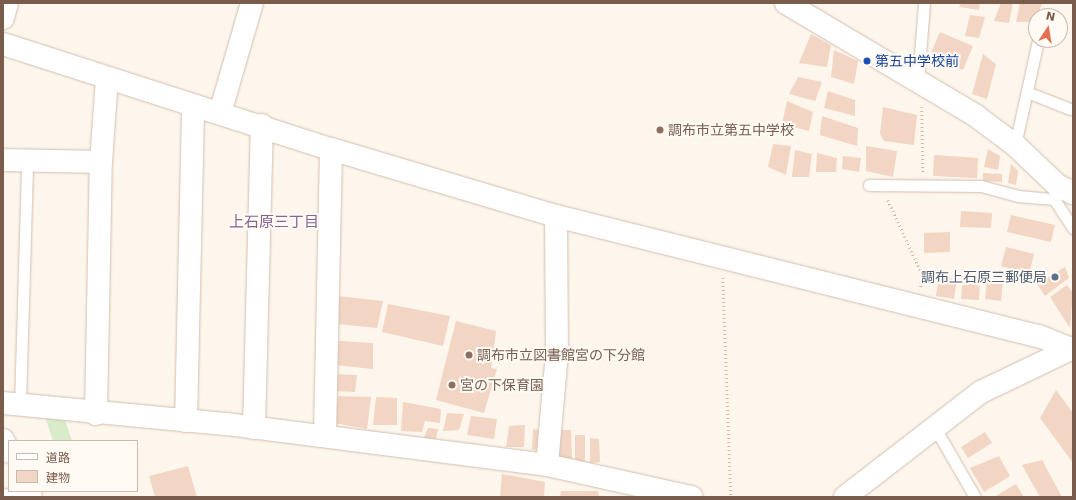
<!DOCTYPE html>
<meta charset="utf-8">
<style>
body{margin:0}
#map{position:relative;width:1076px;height:500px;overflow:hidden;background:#fdf6ec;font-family:"DejaVu Sans","Noto Sans JP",sans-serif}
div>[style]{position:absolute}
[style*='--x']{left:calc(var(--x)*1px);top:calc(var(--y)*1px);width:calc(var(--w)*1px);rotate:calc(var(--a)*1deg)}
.green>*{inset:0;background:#d8ecc9}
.building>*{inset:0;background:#f3d5c3}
.path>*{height:2.5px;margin-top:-1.25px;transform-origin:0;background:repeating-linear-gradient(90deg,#d9b8a5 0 1px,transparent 0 4px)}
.roads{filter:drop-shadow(0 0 1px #d1beb0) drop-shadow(0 0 1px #d1beb0)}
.lane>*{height:11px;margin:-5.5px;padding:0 5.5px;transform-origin:5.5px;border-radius:5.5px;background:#fff}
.street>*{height:22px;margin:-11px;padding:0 11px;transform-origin:11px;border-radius:11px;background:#fff}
.secondary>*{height:22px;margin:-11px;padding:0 11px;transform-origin:11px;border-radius:11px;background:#fff}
.dots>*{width:11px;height:11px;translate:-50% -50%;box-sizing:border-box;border:2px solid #fffaf3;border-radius:50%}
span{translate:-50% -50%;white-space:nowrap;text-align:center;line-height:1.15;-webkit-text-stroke:4px #fffaf3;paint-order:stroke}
.transit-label{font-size:14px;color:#164399}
.left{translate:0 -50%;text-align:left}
.education-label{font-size:14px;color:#785e54}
.service-label{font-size:14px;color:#4e5e75}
.right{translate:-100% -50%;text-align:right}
.neighbourhood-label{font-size:15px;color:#846695}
.frame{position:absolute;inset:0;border:4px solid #7a5c4d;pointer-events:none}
.legend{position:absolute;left:8px;top:440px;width:130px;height:52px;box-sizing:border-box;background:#fffaf3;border:1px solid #cabbb1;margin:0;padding:5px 7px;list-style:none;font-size:12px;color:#7a5c4d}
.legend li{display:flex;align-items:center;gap:8px;height:20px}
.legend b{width:20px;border:1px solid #cabbb1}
.north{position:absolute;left:1028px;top:8px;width:40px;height:40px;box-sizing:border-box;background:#fffaf3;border:1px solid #cabbb1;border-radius:50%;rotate:12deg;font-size:11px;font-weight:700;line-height:16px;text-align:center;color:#7a5c4d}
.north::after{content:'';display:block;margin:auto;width:14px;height:18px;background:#e76f51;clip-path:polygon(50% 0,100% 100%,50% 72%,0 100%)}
</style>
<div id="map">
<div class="green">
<div style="clip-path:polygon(45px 417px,65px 420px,72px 441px,53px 441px)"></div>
</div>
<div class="building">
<div style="clip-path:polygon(961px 3px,980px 3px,979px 10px,959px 7px)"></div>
<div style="clip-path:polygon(1001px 3px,1013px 3px,1009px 23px,994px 21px)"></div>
<div style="clip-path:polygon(1020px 3px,1042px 3px,1036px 22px,1016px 22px)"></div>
<div style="clip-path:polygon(970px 15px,985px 17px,979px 38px,965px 36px)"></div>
<div style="clip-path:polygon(940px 32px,973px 46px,963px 70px,930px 55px)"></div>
<div style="clip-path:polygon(811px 34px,831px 45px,827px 67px,799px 63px)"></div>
<div style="clip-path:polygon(834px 50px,858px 61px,854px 84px,831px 77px)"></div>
<div style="clip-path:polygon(983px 54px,996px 64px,987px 99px,972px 94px)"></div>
<div style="clip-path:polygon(798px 77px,822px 82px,815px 101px,789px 94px)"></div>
<div style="clip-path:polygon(828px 91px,855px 100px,855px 116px,824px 108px)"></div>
<div style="clip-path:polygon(787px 101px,813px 112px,809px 131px,782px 124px)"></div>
<div style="clip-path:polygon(883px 107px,917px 115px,914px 145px,884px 141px,880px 134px)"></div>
<div style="clip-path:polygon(822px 116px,858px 128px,857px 146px,820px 135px)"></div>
<div style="clip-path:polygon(773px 144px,791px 146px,786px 175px,768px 167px)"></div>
<div style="clip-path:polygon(866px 146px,897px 151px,893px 177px,866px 171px)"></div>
<div style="clip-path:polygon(988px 149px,1000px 156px,998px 170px,984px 167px)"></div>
<div style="clip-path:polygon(795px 150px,812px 154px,809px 177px,792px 177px)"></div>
<div style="clip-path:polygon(817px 153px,837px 158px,836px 172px,816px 172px)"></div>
<div style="clip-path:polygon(934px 155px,978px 158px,977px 178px,933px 176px)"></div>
<div style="clip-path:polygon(843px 156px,861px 158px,859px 172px,842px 169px)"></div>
<div style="clip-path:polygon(1011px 164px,1018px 171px,1016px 185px,1008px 183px)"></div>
<div style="clip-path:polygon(983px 173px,1002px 174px,1002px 182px,983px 181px)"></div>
<div style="clip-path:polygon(961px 211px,992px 213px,991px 228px,960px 227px)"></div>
<div style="clip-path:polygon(1011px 215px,1055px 225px,1051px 242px,1007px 232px)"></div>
<div style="clip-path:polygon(950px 232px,950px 252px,924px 253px,924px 233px)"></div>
<div style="clip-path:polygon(1006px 247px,1034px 254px,1029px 274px,1001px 266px)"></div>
<div style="clip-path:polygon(1065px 267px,1069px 278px,1045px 296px,1037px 284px)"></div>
<div style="clip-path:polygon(939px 277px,957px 279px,954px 299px,936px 296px)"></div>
<div style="clip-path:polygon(963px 278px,980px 279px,979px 300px,961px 299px)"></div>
<div style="clip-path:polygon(987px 279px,1003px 280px,1001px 301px,985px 299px)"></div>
<div style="clip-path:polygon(1067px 285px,1073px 293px,1070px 328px,1050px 297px)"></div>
<div style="clip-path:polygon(338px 296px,383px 301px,377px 328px,337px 324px)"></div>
<div style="clip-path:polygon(388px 304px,450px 316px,443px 346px,382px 332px)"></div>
<div style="clip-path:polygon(456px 321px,496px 331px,491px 368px,497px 369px,484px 413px,436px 400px)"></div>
<div style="clip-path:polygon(339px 341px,373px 343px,373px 369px,334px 365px)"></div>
<div style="clip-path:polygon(333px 374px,357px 375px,355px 392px,333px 391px)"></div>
<div style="clip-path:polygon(1056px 390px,1073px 413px,1073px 463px,1040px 418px)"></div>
<div style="clip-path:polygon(338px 396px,371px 397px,367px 429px,334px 423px)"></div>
<div style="clip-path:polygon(376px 397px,397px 398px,397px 425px,373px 425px)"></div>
<div style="clip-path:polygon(403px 402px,441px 409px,440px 423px,425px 421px,422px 432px,401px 431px)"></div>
<div style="clip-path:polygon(447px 413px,464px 414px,459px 430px,443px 431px)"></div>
<div style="clip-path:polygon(471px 416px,497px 419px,494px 439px,467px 435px)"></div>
<div style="clip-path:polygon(525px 425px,524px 447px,506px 447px,509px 426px)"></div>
<div style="clip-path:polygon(428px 428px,438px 429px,436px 439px,424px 438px)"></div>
<div style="clip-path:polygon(533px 429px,542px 430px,540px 449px,532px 450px)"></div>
<div style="clip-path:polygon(558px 430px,571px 430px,572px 460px,559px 458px)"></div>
<div style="clip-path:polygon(985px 432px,992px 443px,968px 458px,961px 447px)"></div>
<div style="clip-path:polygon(575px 435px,585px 435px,585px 463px,575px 463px)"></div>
<div style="clip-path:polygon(590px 438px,599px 439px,600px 462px,590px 463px)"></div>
<div style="clip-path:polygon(999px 456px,1010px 476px,984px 492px,970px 468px)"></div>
<div style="clip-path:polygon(1042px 460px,1062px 497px,1040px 497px,1022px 465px)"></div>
<div style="clip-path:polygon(188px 466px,197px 497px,155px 497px,149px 476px)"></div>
<div style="clip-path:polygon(502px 474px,545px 482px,544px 497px,500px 497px)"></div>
<div style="clip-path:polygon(1016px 484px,1024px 497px,994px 497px)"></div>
<div style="clip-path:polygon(561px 491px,598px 491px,599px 497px,560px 497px)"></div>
</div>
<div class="path">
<div style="--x:922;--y:107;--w:65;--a:89.1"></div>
<div style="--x:888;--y:200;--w:81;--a:65.3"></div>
<div style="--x:922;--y:274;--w:13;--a:94"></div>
<div style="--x:723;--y:278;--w:219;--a:87.9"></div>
</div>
<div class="roads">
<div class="lane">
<div style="--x:918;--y:80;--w:77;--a:-85.5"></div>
<div style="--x:1027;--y:92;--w:46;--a:21.6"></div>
<div style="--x:1015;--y:145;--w:107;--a:-77.6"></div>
<div style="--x:869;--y:185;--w:112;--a:0.5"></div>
<div style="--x:981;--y:186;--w:38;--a:15"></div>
<div style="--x:1018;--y:196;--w:36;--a:5"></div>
<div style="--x:1056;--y:191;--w:8;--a:104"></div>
<div style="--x:1054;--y:199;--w:35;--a:57"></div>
<div style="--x:20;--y:404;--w:243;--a:-88.3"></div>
<div style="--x:935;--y:428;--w:80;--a:59.9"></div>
<div style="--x:3;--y:494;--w:20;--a:9"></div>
</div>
<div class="street">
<div style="--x:786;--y:3;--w:221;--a:30.7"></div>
<div style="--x:976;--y:116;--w:49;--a:36.6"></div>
<div style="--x:1015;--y:145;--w:58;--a:43.6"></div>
<div style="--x:1057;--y:185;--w:18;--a:27"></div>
<div style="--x:3;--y:44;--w:344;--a:17.8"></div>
<div style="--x:331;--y:149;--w:235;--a:16.6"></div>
<div style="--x:556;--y:216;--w:498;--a:14"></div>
<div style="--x:1039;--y:336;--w:35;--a:22"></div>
<div style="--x:220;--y:113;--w:115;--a:-73.8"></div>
<div style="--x:3;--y:160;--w:98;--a:1.2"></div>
<div style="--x:3;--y:403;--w:225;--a:5.4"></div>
<div style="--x:227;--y:424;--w:323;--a:7.3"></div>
<div style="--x:547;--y:465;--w:148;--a:12.5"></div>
<div style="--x:96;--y:414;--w:252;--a:-88.9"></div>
<div style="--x:101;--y:162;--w:83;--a:-85.9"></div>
<div style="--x:186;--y:421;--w:316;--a:-88.7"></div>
<div style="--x:254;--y:428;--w:303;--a:-88.5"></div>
<div style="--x:325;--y:436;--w:287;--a:-88.8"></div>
<div style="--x:3;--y:440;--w:13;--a:63"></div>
<div style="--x:547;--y:465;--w:111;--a:-84.9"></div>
<div style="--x:557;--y:354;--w:138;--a:-90.4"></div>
<div style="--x:28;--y:491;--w:7;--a:63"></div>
</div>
<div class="secondary">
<div style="--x:3;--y:18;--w:16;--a:-75"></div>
<div style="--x:845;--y:497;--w:172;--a:-37.7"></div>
<div style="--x:981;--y:392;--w:102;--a:-25.6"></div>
</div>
</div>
<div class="dots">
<div style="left:867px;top:61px;background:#1a4fb4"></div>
<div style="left:660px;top:130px;background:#8d6e63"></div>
<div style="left:1055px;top:277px;background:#5c6f8a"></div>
<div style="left:469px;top:355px;background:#8d6e63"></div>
<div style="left:452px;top:385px;background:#8d6e63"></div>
</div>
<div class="transit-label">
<span class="left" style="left:875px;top:61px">第五中学校前</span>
</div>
<div class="education-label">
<span class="left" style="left:668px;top:130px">調布市立第五中学校</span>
<span class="left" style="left:477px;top:355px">調布市立図書館宮の下分館</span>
<span class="left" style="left:460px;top:385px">宮の下保育園</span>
</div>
<div class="service-label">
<span class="right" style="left:1047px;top:277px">調布上石原三郵便局</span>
</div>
<div class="neighbourhood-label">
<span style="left:274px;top:223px">上石原三丁目</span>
</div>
<div class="frame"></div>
<ul class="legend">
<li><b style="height:5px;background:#fff"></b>道路</li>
<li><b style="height:11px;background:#f3d5c3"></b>建物</li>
</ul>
<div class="north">N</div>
</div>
